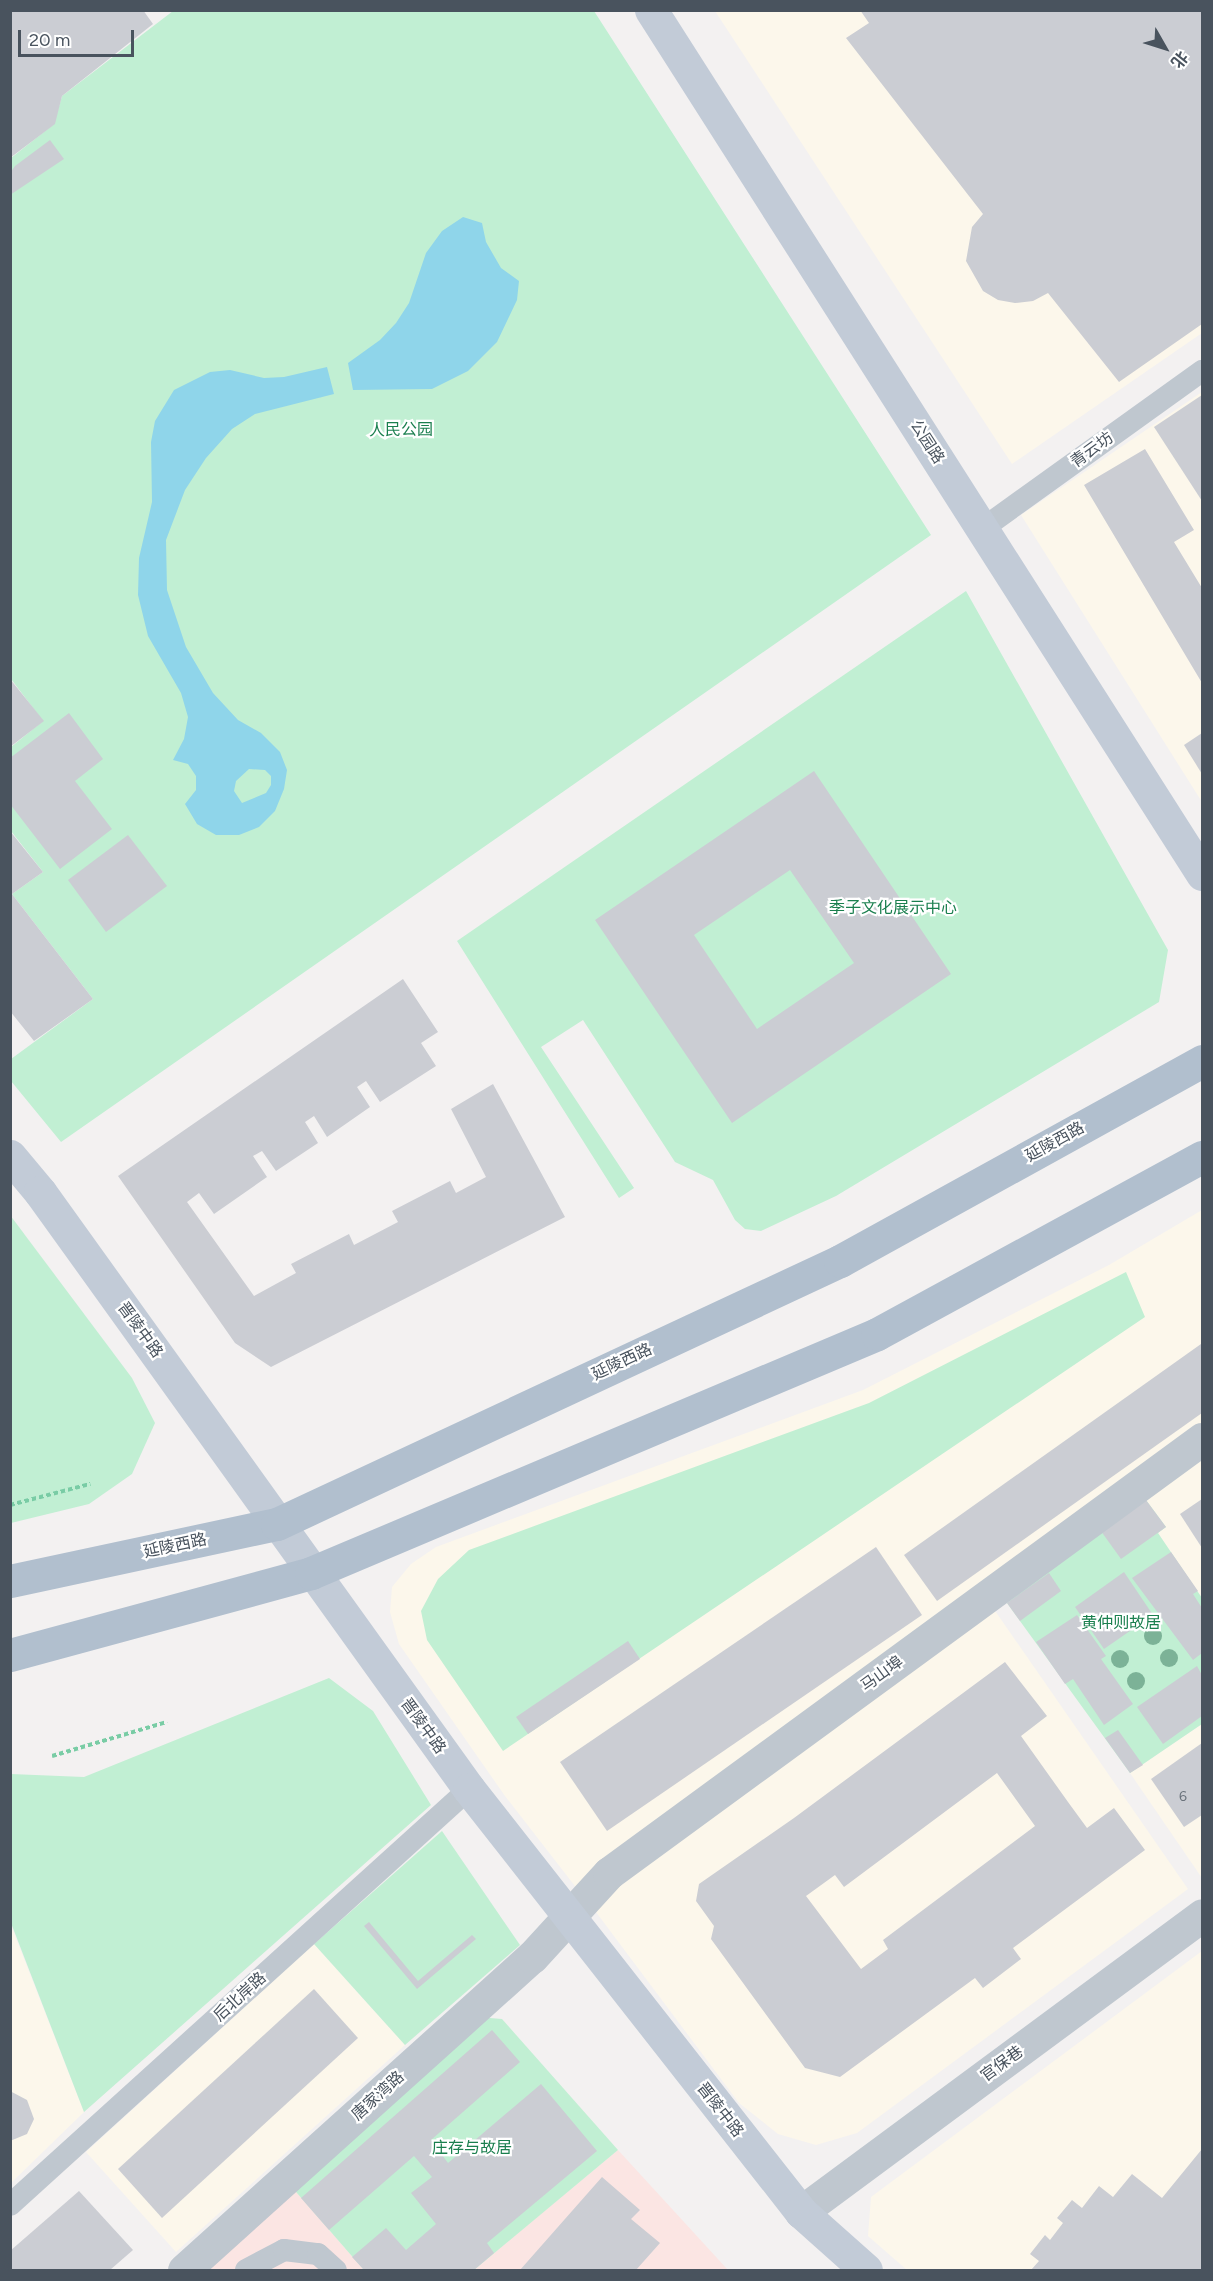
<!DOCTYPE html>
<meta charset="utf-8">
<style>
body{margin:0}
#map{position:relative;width:1213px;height:2281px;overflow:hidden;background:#f3f1f1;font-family:Figtree,"Noto Sans SC",sans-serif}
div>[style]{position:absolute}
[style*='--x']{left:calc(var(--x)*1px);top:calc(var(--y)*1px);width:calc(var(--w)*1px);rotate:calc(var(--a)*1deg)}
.commercial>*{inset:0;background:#fcf7eb}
.medical>*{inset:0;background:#fbe5e3}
.green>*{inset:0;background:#c1efd3}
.water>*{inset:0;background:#8fd5ea}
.building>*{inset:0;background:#cbcdd3}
.path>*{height:4px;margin-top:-2px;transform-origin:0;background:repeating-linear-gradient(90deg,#79cca5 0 4.5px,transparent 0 7.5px)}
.lane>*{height:22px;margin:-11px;padding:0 11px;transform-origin:11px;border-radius:11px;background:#bfc7cf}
.street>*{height:33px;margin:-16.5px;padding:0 16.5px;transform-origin:16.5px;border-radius:16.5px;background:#bfc7cf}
.secondary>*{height:33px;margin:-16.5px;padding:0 16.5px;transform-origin:16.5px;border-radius:16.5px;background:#c2cbd7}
.primary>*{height:33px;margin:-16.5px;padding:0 16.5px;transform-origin:16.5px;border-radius:16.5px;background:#b1bfce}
.trees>*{width:18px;height:18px;margin:-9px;border-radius:50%;background:#7cb297}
span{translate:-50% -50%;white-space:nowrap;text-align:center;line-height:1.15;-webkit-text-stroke:4.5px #fff;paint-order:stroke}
.number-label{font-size:14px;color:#6a727b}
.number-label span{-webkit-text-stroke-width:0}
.park-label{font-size:16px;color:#1a7f4e}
.street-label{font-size:16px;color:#49535e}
.frame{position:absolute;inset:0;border:12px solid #49535e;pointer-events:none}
.north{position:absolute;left:1135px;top:18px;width:60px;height:60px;-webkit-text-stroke:4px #fff;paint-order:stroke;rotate:129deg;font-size:16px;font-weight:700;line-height:24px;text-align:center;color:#49535e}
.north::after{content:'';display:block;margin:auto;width:21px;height:27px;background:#49535e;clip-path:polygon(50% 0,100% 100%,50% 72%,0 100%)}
.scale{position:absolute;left:18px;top:30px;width:116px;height:27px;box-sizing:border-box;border:3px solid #49535e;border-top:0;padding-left:8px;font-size:18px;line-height:21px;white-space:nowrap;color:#49535e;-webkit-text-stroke:4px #fff;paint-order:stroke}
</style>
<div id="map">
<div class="commercial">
<div style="clip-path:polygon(715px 11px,1202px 11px,1202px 333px,1012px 464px)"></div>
<div style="clip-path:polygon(1202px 392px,1202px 802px,1021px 515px)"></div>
<div style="clip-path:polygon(1202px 1210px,1202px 1598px,1158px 1533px,1165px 1527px,1143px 1496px,578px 1890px,505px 1796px,399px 1644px,390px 1612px,392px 1587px,411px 1564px,436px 1547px,863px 1390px,1109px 1265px)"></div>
<div style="clip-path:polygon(991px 1605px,1188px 1889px,857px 2133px,816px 2145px,778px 2134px,739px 2103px,593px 1908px,618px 1881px)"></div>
<div style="clip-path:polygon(1202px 1724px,1202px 1878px,1130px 1773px)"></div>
<div style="clip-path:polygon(10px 1923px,84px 2112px,11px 2183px,10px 2183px)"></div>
<div style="clip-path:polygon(314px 1944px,405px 2045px,176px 2252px,86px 2152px)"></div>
<div style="clip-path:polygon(1202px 1951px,1202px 2270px,907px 2270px,868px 2236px,871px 2197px)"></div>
</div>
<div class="medical">
<div style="clip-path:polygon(618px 2150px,728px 2270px,474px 2270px,494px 2253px)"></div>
<div style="clip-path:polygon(285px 2179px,364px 2270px,184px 2270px)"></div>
</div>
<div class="green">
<div style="clip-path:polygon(173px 11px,594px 11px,931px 535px,61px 1142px,11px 1081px,11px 1059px,93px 999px,12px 894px,43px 872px,11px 831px,11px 747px,43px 721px,11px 679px,11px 158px,54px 124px,62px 96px)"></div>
<div style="clip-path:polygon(966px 591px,1168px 950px,1159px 1002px,836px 1196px,761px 1231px,745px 1229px,735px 1220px,713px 1180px,675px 1162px,583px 1020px,541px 1047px,634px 1188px,619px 1198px,457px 941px)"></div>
<div style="clip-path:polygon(10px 1215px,132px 1378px,155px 1423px,132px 1474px,89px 1504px,11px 1523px)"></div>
<div style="clip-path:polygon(1126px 1272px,1145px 1317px,503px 1751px,427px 1640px,421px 1611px,438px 1579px,469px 1550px,869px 1403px)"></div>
<div style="clip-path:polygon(1143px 1496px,1166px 1527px,1158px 1533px,1202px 1598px,1202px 1724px,1130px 1773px,1007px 1603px)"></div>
<div style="clip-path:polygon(329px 1678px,373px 1711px,431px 1805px,84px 2112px,11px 1923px,11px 1774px,84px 1777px)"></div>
<div style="clip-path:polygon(442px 1831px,520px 1945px,405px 2045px,314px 1944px)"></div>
<div style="clip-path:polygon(478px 2017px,502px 2019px,618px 2150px,474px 2270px,364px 2270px,290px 2185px)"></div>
</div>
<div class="water">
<div style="clip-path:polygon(463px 217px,482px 223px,486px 242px,501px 268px,519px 281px,517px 300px,497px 342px,468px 371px,432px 389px,353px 390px,348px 363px,380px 340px,396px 323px,409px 303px,426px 253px,442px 231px)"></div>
<div style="clip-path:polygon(evenodd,327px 367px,334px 394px,255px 414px,232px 429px,206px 458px,185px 490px,166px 540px,167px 590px,186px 647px,213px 693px,238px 720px,261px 733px,280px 752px,287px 770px,284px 789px,275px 811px,259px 827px,239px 835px,216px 835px,197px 824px,185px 804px,196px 790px,196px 776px,188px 764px,173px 760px,184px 739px,188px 717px,181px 693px,148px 636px,138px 595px,139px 558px,152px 502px,151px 442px,155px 421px,174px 390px,210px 372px,230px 370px,264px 378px,284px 377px,327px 367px,249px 769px,265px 770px,271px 776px,271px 785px,266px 793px,242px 803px,234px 791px,236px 781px,249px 769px)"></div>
</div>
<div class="building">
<div style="clip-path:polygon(10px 10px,143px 10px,153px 24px,62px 96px,55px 124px,10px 158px)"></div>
<div style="clip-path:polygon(860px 10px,1202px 10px,1202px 324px,1119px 382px,1048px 293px,1033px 301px,1015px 303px,998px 300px,983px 291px,966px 261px,972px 227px,983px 214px,846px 38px,869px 23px)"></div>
<div style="clip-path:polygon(50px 140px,64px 159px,10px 195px,10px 173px,15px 166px)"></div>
<div style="clip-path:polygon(1202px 395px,1202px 501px,1154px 427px)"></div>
<div style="clip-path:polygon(1145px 449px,1194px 530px,1174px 542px,1202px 588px,1202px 683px,1084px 485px)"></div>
<div style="clip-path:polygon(10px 679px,44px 721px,10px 747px)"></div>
<div style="clip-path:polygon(69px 713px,103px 759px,75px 781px,112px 829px,60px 869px,10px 804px,10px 758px)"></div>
<div style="clip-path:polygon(1202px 733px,1202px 774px,1184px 745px)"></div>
<div style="clip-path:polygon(evenodd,814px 771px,951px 974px,732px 1123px,595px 920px,814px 771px,790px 870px,854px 963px,757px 1029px,694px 935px,790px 870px)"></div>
<div style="clip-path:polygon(10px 831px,43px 872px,12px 894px,93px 999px,34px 1041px,10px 1011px)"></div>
<div style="clip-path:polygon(128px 835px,167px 886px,106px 932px,68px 880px)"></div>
<div style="clip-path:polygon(403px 979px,438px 1032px,421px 1043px,436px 1066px,380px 1102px,366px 1081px,357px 1087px,370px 1107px,327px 1137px,314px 1116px,305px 1122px,318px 1143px,276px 1171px,262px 1151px,253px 1156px,267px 1177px,214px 1214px,199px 1193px,187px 1202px,254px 1296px,296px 1273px,291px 1264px,349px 1234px,354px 1245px,398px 1222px,392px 1211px,450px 1181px,456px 1193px,486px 1177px,451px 1109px,493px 1084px,565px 1217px,271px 1367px,235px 1343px,118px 1176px)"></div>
<div style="clip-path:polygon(1201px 1344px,1202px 1413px,937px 1601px,904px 1555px)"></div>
<div style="clip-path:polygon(1143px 1496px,1166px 1527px,1121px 1559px,1098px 1527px)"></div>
<div style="clip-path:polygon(1202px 1499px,1202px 1548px,1180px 1514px)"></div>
<div style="clip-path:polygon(876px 1547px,922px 1615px,607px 1831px,560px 1762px)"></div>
<div style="clip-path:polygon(1171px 1552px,1198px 1591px,1193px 1594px,1202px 1608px,1202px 1653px,1193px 1660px,1132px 1578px)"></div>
<div style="clip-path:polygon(1124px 1572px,1153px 1615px,1104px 1649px,1075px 1607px)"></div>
<div style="clip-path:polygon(1049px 1573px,1061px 1591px,1020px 1621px,1007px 1603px)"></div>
<div style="clip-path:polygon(1077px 1615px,1106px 1656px,1101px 1659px,1133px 1704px,1104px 1725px,1073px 1679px,1065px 1684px,1036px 1642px)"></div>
<div style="clip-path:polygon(628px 1641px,640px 1659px,528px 1734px,516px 1717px)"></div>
<div style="clip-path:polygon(evenodd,1005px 1662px,1047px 1716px,1021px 1736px,1068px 1802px,1087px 1828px,1114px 1808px,1145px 1850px,1013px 1948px,1021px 1959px,983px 1988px,975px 1978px,840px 2077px,805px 2068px,711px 1939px,714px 1926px,696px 1901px,699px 1884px,794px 1818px,1005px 1662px,997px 1773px,1035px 1826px,883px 1940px,888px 1949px,861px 1969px,806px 1896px,835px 1875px,844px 1887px,997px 1773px)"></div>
<div style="clip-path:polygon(1197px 1666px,1202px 1675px,1202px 1716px,1163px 1744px,1137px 1707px)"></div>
<div style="clip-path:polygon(1118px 1730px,1143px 1765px,1130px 1773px,1105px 1738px)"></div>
<div style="clip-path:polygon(1202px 1743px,1202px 1815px,1184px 1827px,1151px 1779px)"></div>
<div style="clip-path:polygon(369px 1922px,418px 1981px,472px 1935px,476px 1939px,417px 1989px,364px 1926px)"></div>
<div style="clip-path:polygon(314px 1989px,358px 2038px,162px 2218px,118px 2169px)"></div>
<div style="clip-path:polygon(492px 2030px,520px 2062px,431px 2140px,448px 2163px,541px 2084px,597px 2151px,487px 2243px,494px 2253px,474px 2270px,364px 2270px,352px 2257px,386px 2228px,406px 2250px,436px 2224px,411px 2193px,432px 2177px,414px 2156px,329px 2230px,301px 2198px)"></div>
<div style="clip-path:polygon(10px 2091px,27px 2100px,34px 2119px,27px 2134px,10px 2141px)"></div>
<div style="clip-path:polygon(1202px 2149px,1202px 2270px,1031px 2270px,1039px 2261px,1030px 2254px,1045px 2235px,1050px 2240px,1063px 2223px,1057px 2218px,1072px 2200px,1082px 2208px,1099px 2186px,1113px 2197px,1132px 2174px,1162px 2198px)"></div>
<div style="clip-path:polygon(602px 2177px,640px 2210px,631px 2219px,660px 2243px,636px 2270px,520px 2270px)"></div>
<div style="clip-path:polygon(79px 2191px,133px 2250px,110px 2270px,10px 2270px,10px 2251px)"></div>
</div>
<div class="path">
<div style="--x:10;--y:1505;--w:83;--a:-14.7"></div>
<div style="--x:52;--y:1756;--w:120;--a:-16.5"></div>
</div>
<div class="lane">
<div style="--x:982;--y:529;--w:271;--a:-35.7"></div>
<div style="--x:10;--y:2205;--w:619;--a:-42.19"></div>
<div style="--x:246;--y:2270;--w:43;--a:-27.8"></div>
<div style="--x:284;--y:2250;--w:34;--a:7"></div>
<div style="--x:318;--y:2254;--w:24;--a:42"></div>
</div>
<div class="street">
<div style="--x:801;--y:2212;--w:499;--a:-36.5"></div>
<div style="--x:184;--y:2270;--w:468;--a:-42"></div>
<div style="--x:532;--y:1957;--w:114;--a:-47.5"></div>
<div style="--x:609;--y:1873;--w:735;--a:-36.2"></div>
</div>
<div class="secondary">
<div style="--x:651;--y:10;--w:1025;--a:57.47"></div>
<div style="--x:10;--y:1156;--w:47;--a:50.2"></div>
<div style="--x:40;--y:1192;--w:735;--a:54.3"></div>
<div style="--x:469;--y:1789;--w:538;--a:51.87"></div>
<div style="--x:801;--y:2212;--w:87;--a:41.7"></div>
</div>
<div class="primary">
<div style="--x:10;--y:1581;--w:273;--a:-12.1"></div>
<div style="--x:277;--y:1524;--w:621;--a:-25.04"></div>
<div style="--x:840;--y:1261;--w:414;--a:-28.9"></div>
<div style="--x:10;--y:1655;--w:312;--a:-15.2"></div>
<div style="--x:311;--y:1573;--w:614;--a:-22.89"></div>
<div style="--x:877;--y:1334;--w:370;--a:-28.6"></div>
</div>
<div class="trees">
<div style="left:1153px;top:1636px"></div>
<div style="left:1169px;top:1658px"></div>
<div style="left:1120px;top:1659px"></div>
<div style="left:1136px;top:1681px"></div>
</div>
<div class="number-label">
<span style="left:1183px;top:1797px">6</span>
</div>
<div class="park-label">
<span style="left:401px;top:430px">人民公园</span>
<span style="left:893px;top:908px">季子文化展示中心</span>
<span style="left:1121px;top:1623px">黄仲则故居</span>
<span style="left:472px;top:2148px">庄存与故居</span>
</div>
<div class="street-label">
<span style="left:927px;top:442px;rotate:57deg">公园路</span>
<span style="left:1092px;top:450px;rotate:-36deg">青云坊</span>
<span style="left:1055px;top:1142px;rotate:-29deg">延陵西路</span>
<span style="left:140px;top:1330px;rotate:54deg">晋陵中路</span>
<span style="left:622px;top:1362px;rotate:-25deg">延陵西路</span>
<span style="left:175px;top:1546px;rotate:-12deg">延陵西路</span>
<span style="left:882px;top:1674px;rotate:-36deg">马山埠</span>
<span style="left:423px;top:1726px;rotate:54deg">晋陵中路</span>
<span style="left:240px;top:1997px;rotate:-42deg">后北岸路</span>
<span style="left:1002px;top:2064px;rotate:-36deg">官保巷</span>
<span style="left:378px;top:2096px;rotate:-42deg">唐家湾路</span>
<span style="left:720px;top:2110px;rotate:52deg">晋陵中路</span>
</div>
<div class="frame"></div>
<div class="north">北</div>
<div class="scale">20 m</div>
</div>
